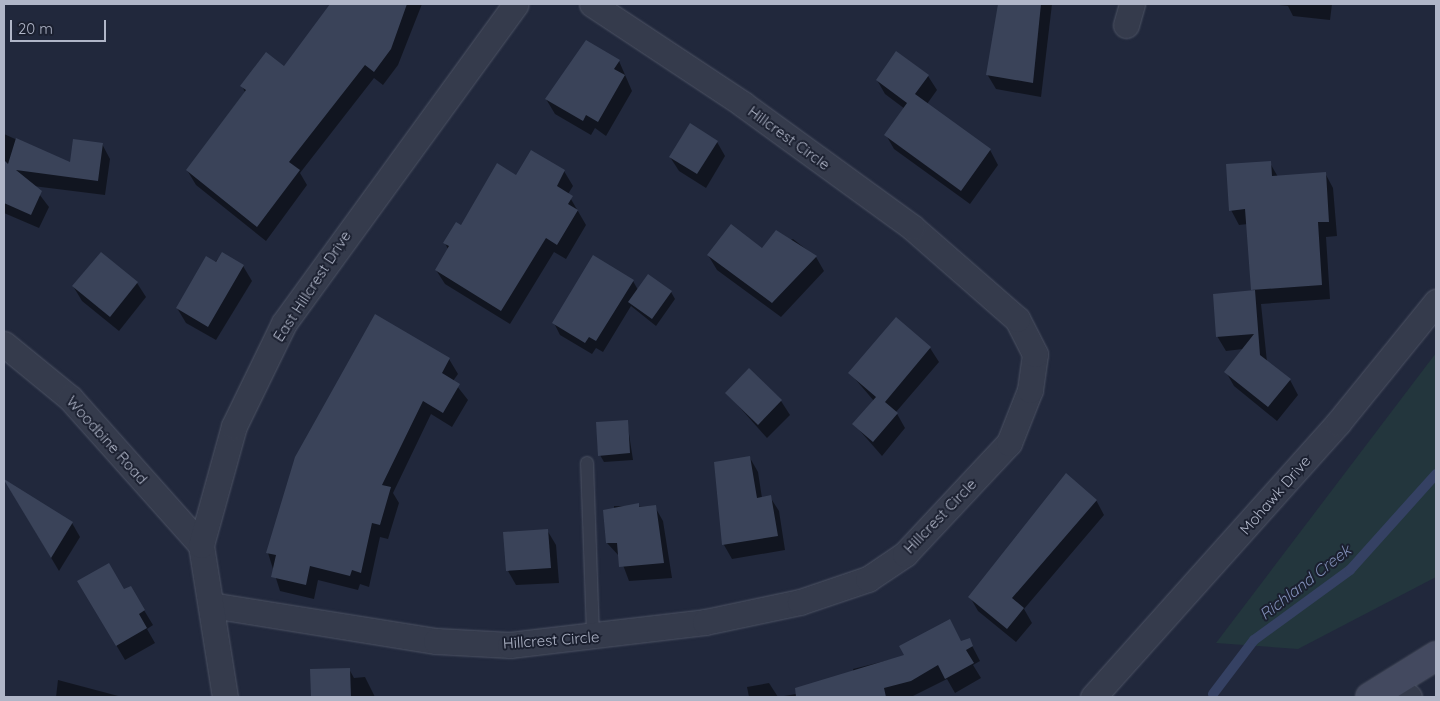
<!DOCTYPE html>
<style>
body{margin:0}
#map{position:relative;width:1440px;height:701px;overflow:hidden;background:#21283c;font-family:Quicksand,sans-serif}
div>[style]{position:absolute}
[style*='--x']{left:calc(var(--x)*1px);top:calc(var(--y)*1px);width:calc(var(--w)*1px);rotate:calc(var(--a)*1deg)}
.green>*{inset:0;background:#23363d}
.shadow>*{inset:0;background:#0007}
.stream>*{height:10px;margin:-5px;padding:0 5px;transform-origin:5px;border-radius:5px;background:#354163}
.building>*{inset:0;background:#3a4359}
.roads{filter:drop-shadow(0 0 1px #4d5364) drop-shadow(0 0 1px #4d5364)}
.lane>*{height:12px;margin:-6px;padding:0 6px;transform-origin:6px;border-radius:6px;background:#353b4c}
.street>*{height:25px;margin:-12.5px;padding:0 12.5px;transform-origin:12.5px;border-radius:12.5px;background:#353b4c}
.secondary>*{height:28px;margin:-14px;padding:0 14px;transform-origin:14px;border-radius:14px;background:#43495f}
span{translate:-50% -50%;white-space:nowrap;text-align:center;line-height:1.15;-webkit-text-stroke:4px #1b2030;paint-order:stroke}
.street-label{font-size:15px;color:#b0b6c8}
.water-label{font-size:16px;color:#7f8db5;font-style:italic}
.frame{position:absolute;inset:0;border:5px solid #b0b6c8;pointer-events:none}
.scale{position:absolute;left:10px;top:20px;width:96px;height:22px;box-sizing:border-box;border:2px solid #b0b6c8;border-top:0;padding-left:6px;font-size:15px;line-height:18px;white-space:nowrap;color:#b0b6c8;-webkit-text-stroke:4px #1b2030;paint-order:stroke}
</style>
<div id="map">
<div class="green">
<div style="clip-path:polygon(1436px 353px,1436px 577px,1298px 649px,1216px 643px)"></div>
</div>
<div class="shadow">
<div style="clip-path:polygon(358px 4px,422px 4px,398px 65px,383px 85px,374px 78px,300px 173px,307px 185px,266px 241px,196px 185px,187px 170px,245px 92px,242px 86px,284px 68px,354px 13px)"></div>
<div style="clip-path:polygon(999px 4px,1052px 4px,1041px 97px,996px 89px,987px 74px)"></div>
<div style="clip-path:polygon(1269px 4px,1332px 4px,1330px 20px,1293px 16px,1288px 6px)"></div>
<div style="clip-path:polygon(619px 61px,632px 91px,606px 136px,595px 128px,591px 135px,555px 114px,546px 99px)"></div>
<div style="clip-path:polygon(928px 76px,937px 90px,927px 104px,990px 150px,998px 165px,970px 204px,894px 149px,886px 135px,905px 109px,885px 94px,877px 80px)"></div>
<div style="clip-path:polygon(4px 134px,71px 164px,102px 144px,110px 159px,105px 195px,33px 186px,49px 207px,39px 228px,4px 213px)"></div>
<div style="clip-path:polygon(717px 142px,725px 156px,706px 188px,679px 171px,670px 157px)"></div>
<div style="clip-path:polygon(532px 152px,564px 171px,573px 186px,568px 194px,586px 225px,566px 259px,554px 252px,510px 324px,445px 284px,436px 270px,448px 249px,445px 243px,517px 177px)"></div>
<div style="clip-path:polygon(1270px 163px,1278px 177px,1325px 173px,1333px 188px,1337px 236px,1326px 237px,1330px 299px,1261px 304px,1267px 362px,1290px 380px,1298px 395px,1277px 421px,1234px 386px,1226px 372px,1243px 349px,1226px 351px,1217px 336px,1253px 292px,1248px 224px,1239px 225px,1231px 210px)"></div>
<div style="clip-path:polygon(793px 239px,816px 257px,824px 271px,781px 317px,717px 270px,708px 255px,762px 250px)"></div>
<div style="clip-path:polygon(222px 254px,243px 266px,252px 281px,216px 340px,186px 323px,177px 308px)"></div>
<div style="clip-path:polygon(633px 281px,638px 290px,671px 292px,675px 299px,656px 326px,631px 306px,603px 352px,596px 348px,592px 354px,560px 335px,554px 323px)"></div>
<div style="clip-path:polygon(137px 283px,146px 297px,119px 331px,82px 301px,73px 286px)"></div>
<div style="clip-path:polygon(375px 315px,449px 359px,458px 374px,453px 381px,468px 400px,452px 427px,431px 414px,393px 493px,399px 503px,388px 539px,380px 537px,369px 587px,360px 584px,358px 590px,318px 580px,314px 599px,280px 591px,268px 553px)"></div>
<div style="clip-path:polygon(930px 348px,939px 362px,896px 412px,905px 428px,882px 456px,854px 424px,874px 401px,850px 373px)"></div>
<div style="clip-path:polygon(727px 393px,781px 401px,790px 415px,767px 438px)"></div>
<div style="clip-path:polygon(627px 421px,633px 460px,604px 462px,600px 455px)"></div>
<div style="clip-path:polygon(750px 458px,758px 472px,762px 498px,770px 497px,779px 511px,785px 550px,732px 559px,724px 545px)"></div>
<div style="clip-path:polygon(6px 482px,72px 523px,80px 537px,59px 571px)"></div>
<div style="clip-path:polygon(1096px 500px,1104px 515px,1024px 609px,1032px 623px,1016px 642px,978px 611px,970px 597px)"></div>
<div style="clip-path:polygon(614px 506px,655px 507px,663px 521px,672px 578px,629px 581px,620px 557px,607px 543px,605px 512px,614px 511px)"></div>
<div style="clip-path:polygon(547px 530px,556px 545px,559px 583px,516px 585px,508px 571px)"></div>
<div style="clip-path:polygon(79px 582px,124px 591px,130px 587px,153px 625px,147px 629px,155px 643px,125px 660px)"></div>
<div style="clip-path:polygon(969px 640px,980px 661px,973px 665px,981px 678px,955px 693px,947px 679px,911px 697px,778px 697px,832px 688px,854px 674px,853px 669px)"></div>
<div style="clip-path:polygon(349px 669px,354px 678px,365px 677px,375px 697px,313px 697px,311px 670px)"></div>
<div style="clip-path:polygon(58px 680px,122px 697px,56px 697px)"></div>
<div style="clip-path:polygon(769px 683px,778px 697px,749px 697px,747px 687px)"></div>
</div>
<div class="stream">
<div style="--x:1213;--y:694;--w:68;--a:-52.8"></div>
<div style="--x:1254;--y:640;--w:119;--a:-36.1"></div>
<div style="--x:1350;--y:570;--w:129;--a:-48.1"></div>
</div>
<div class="building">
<div style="clip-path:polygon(330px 4px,407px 4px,391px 49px,374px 72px,365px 65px,289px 162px,300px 170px,257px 227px,186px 170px,246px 90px,240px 86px,266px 52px,284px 66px)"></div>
<div style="clip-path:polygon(998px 4px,1041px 4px,1033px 83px,986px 75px)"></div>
<div style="clip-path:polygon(586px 40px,620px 60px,614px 69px,625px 75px,598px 122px,586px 115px,583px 121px,545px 99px)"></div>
<div style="clip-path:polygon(896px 51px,929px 75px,915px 94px,991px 149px,961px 191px,884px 135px,907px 103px,876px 80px)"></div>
<div style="clip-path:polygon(690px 123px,718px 141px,697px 174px,669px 157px)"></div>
<div style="clip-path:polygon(16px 138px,70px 162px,73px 139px,103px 143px,98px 181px,16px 170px,42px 191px,31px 215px,4px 203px,4px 160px,8px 164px)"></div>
<div style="clip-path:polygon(531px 150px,565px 170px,557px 186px,573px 196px,568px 204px,578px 210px,557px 245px,546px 238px,501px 311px,435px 270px,449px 246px,443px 243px,456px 222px,461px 225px,497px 163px,516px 175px)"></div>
<div style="clip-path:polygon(1271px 161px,1272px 176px,1326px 172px,1329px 222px,1318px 222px,1322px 285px,1251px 290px,1245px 209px,1229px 211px,1226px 164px)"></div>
<div style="clip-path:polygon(731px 224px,762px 248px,776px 230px,817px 256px,772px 303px,707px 255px)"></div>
<div style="clip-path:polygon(101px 252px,138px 282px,110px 317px,72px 286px)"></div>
<div style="clip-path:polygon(222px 252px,244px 265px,208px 327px,176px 308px,206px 256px,216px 262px)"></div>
<div style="clip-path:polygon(593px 255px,634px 280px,596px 341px,589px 337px,585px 343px,552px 323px)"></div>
<div style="clip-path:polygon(648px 274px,672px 291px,652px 319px,628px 302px)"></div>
<div style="clip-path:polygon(1255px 290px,1260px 355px,1291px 379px,1268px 407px,1224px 372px,1254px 334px,1216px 337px,1213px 294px)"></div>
<div style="clip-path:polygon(375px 314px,450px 358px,442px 373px,460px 384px,443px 413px,423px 401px,382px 485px,391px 487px,380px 525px,372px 523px,361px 573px,352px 570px,350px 576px,310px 566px,306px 585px,271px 577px,276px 555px,266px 553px,295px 457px)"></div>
<div style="clip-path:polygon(896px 317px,931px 347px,885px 402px,898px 413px,873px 442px,852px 424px,876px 397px,848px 373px)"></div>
<div style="clip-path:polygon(749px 368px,782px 400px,758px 425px,725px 393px)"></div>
<div style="clip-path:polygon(628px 420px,630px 453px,598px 456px,596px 422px)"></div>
<div style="clip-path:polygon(750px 456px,757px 498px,771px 495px,778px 536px,722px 545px,714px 462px)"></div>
<div style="clip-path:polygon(1066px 473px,1097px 500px,1012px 598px,1024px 608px,1007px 629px,968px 597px)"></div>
<div style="clip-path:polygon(4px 479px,73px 522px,51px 558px,4px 480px)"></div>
<div style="clip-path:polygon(639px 503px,639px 507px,656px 505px,664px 563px,619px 567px,617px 543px,606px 543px,603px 510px)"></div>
<div style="clip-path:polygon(548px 529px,551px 568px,506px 571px,503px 532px)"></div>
<div style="clip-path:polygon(109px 563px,124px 589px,131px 586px,145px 610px,139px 614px,147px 628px,116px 646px,77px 581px)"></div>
<div style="clip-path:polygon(950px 619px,961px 641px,970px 638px,973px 646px,966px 650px,974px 663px,945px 679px,938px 665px,911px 681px,884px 688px,886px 697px,796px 697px,795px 688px,904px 655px,899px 646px)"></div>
<div style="clip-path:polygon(350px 668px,351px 697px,311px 697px,310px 669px)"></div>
</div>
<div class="roads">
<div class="lane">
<div style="--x:587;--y:463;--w:175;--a:88"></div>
</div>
<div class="street">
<div style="--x:1126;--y:25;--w:22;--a:-74"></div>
<div style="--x:4;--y:344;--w:85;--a:39.3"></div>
<div style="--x:70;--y:398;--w:197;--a:48.3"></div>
<div style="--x:211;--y:605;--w:228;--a:9.1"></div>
<div style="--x:436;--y:641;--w:74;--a:3.1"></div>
<div style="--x:510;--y:645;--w:196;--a:-6.7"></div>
<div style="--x:705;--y:622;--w:97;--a:-11.9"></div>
<div style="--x:800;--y:602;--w:72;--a:-18.7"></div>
<div style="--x:868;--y:579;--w:45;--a:-34"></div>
<div style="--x:905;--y:554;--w:152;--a:-46.9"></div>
<div style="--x:1009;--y:443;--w:57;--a:-68.4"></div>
<div style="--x:1030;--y:390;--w:36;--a:-82"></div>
<div style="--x:1035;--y:354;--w:39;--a:-117"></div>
<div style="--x:1017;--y:319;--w:140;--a:-138.8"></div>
<div style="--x:912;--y:227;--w:209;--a:-144"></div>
<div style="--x:743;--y:104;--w:181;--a:-146.5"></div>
<div style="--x:1393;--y:685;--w:20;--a:37"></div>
<div style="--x:225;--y:697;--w:154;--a:-99"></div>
<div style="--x:201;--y:545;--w:123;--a:-74.5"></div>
<div style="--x:234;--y:426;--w:114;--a:-64.1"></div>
<div style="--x:284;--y:323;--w:394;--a:-54"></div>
<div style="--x:1093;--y:697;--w:368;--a:-48.2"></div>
<div style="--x:1338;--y:423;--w:156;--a:-51"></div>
</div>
<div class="secondary">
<div style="--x:1370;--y:697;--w:78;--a:-31.8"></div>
</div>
</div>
<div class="street-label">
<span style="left:789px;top:138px;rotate:36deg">Hillcrest Circle</span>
<span style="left:312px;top:286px;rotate:-57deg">East Hillcrest Drive</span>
<span style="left:107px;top:440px;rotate:48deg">Woodbine Road</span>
<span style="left:1275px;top:495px;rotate:-49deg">Mohawk Drive</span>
<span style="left:940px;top:516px;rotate:-46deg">Hillcrest Circle</span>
<span style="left:551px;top:640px;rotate:-4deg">Hillcrest Circle</span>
</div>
<div class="water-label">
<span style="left:1305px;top:582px;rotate:-38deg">Richland Creek</span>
</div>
<div class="frame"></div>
<div class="scale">20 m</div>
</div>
